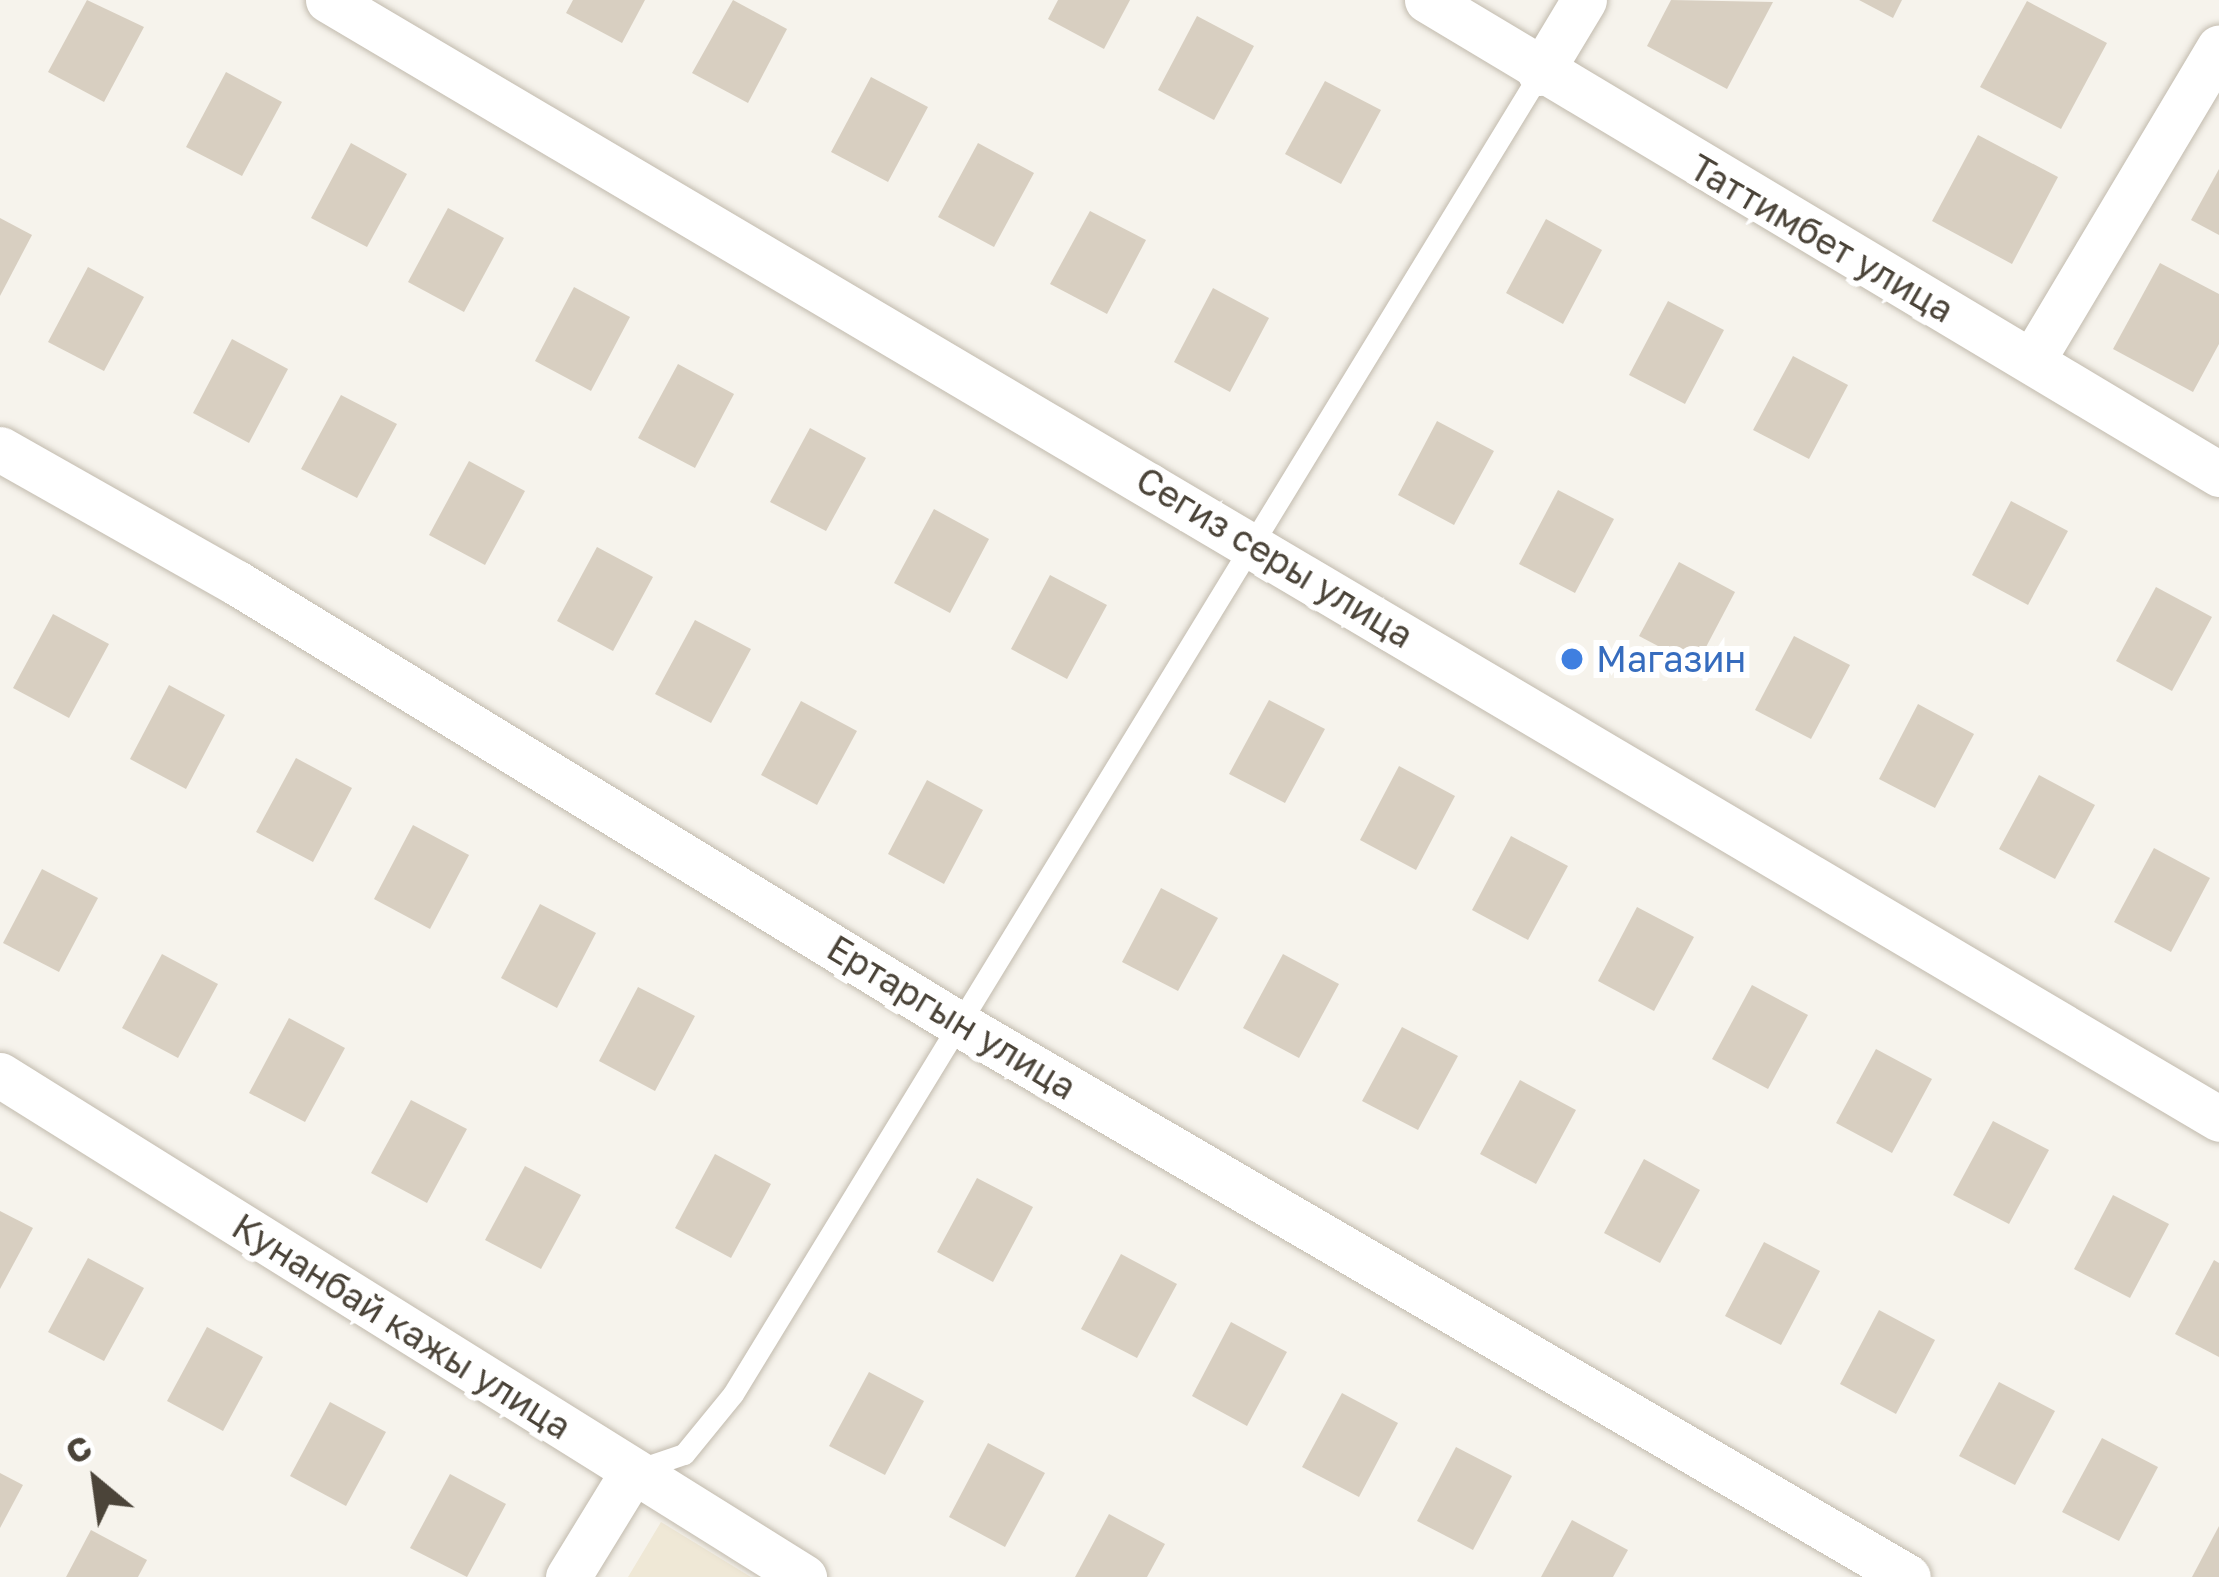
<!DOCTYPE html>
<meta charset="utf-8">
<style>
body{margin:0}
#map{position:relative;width:2219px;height:1577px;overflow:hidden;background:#f6f3ec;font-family:"Golos Text",sans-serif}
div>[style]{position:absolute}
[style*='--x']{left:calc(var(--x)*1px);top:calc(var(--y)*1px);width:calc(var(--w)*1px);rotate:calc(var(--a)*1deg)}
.education>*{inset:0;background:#efe8d6}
.building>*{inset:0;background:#d8cfc1}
.roads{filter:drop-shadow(0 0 3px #c2bbae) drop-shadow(0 0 3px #c2bbae)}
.lane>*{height:21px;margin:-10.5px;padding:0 10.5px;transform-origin:10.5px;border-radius:10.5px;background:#fff}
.street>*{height:45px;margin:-22.5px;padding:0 22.5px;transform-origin:22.5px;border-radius:22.5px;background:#fff}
.dots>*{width:33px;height:33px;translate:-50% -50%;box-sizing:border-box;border:6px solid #fff;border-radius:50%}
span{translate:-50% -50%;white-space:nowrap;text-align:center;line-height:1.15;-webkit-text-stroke:12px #fff;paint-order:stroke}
.street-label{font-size:36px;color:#4b4439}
.shop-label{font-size:36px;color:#366cbe}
.left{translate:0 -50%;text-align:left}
.north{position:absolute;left:36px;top:1421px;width:120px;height:120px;-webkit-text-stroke:9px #fff;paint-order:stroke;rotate:331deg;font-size:33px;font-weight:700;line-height:48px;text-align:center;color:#4b4439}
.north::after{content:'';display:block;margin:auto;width:42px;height:54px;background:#4b4439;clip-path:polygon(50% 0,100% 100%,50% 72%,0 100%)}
</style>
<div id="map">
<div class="education">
<div style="clip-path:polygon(661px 1522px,751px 1577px,628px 1577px)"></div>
</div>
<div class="building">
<div style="clip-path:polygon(87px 0,144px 27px,104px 102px,48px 72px)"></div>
<div style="clip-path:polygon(573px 0,645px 0,622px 43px,566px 13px)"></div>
<div style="clip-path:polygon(733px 0,787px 29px,748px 103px,692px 73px)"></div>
<div style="clip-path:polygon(1058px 0,1130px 0,1104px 49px,1048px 19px)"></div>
<div style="clip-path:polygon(1671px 0,1773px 2px,1727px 89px,1647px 46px)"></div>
<div style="clip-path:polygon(1859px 0,1902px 0,1893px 18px)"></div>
<div style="clip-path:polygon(2027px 1px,2107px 43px,2061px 129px,1980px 87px)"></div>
<div style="clip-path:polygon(1197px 16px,1254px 46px,1214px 120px,1158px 90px)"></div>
<div style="clip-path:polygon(226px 72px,282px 102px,242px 176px,186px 147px)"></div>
<div style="clip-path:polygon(871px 77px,928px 107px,888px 182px,831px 152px)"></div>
<div style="clip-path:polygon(1325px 81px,1381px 110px,1341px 184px,1285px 154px)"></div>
<div style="clip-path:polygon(1978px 135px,2058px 177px,2012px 264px,1932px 221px)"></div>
<div style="clip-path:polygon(351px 143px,407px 174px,367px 247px,311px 218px)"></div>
<div style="clip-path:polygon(978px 143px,1034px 173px,994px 247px,938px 217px)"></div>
<div style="clip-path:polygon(2219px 169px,2219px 235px,2191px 220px)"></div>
<div style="clip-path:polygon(448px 208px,504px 238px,464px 312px,408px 282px)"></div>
<div style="clip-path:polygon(1090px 211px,1146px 240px,1107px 314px,1050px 284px)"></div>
<div style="clip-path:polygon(0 218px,32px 235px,0 296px)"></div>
<div style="clip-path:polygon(1546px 219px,1602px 250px,1563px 324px,1506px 293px)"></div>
<div style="clip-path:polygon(2160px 263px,2219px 294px,2219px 344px,2193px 392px,2113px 349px)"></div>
<div style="clip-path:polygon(88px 267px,144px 297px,104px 371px,48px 342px)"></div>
<div style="clip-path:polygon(574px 287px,630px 317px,591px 391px,535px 361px)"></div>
<div style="clip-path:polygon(1213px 288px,1269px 318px,1230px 392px,1174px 362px)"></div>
<div style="clip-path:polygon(1668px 301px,1724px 330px,1685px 404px,1629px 375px)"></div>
<div style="clip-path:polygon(232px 339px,288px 369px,249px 443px,193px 413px)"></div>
<div style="clip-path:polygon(1793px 356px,1848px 385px,1809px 459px,1753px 430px)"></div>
<div style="clip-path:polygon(678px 364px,734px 394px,695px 468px,638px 438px)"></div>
<div style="clip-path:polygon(341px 395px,397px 424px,357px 498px,301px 469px)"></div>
<div style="clip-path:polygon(1437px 421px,1494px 451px,1454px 525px,1398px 495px)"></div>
<div style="clip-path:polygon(810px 428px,866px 458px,826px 531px,770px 502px)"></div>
<div style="clip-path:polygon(469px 461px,525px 491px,485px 565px,429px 535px)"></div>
<div style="clip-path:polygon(1558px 490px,1614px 519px,1575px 593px,1519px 564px)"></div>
<div style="clip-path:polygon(2011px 501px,2068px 531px,2028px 605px,1972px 575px)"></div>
<div style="clip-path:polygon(934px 509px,989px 539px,950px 613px,894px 583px)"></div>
<div style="clip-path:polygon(597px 547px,653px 577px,613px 651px,557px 621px)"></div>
<div style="clip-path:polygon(1679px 562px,1735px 592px,1696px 666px,1639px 636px)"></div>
<div style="clip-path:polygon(1050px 575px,1107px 605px,1067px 679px,1011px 649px)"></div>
<div style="clip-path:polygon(2156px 587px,2212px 617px,2172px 691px,2116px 661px)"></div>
<div style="clip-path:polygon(53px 614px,109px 644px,69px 718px,13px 688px)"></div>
<div style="clip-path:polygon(695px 620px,751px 649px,711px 723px,655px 694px)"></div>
<div style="clip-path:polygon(1794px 636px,1850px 665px,1811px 739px,1755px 710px)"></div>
<div style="clip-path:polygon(169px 685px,225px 715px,186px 789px,130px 759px)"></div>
<div style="clip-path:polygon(1269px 700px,1325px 729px,1285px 803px,1229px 774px)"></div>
<div style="clip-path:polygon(801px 701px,857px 731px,817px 805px,761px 775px)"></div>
<div style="clip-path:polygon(1918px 704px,1974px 734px,1935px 808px,1879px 779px)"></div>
<div style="clip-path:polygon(296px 758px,352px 788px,313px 862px,256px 832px)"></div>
<div style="clip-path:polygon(1399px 766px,1455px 796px,1416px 870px,1360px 840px)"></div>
<div style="clip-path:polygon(2039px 775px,2095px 805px,2055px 879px,1999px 849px)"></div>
<div style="clip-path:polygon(927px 780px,983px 810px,944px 884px,888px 854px)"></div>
<div style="clip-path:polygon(413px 825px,469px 855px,430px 929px,374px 899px)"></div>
<div style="clip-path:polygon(1511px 836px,1568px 866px,1528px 940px,1472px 910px)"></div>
<div style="clip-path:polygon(2154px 848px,2210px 878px,2171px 952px,2114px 922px)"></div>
<div style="clip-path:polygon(42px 869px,98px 898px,59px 972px,3px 943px)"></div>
<div style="clip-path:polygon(1161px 888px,1218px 918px,1178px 991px,1122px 962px)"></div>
<div style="clip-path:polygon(540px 904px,596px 933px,557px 1008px,501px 978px)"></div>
<div style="clip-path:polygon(1637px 907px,1694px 937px,1654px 1011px,1598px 981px)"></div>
<div style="clip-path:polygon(162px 954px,218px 984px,178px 1058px,122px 1028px)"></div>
<div style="clip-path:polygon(1283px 954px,1339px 984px,1299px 1058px,1243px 1028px)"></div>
<div style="clip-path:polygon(1752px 985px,1808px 1015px,1768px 1089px,1712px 1059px)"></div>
<div style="clip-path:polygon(638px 987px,695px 1016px,655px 1091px,599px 1061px)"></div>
<div style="clip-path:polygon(289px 1018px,345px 1048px,305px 1122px,249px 1093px)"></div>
<div style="clip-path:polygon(1402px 1027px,1458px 1056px,1418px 1130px,1362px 1101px)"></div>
<div style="clip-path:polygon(1876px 1049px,1932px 1079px,1892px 1153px,1836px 1123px)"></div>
<div style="clip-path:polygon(1520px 1080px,1576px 1110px,1536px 1184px,1480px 1154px)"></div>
<div style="clip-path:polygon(411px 1100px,467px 1129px,427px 1203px,371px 1173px)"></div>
<div style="clip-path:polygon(1993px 1121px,2049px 1150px,2009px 1224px,1953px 1195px)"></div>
<div style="clip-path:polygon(715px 1154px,771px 1184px,731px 1258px,675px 1228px)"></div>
<div style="clip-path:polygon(1644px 1159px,1700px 1190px,1660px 1263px,1604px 1233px)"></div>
<div style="clip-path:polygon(525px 1166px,581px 1195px,541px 1269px,485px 1240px)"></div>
<div style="clip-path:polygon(977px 1178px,1033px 1207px,993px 1282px,937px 1252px)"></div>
<div style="clip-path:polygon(2113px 1195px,2169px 1224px,2130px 1298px,2074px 1269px)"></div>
<div style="clip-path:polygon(0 1211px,33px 1228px,0 1289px)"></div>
<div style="clip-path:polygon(1764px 1242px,1820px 1271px,1781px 1345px,1725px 1316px)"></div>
<div style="clip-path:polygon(1121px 1254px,1177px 1284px,1137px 1358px,1081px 1329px)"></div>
<div style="clip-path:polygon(88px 1258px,144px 1288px,104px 1361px,48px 1332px)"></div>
<div style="clip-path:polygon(2214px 1260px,2219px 1263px,2219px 1357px,2175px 1334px)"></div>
<div style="clip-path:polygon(1879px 1310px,1935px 1340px,1896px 1414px,1840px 1384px)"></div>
<div style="clip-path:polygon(1231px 1322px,1287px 1352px,1247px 1426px,1192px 1396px)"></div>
<div style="clip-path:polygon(207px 1327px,263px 1357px,223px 1431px,167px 1401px)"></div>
<div style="clip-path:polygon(869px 1372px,924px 1401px,885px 1475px,829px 1446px)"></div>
<div style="clip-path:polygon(1999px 1382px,2055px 1411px,2015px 1485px,1959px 1456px)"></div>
<div style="clip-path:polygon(1342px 1393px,1398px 1423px,1359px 1497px,1302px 1467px)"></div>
<div style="clip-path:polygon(330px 1402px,386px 1432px,346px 1506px,290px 1476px)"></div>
<div style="clip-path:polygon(2102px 1438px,2158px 1467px,2119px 1541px,2062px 1512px)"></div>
<div style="clip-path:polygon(988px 1443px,1045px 1473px,1005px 1547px,949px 1517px)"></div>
<div style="clip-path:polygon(1456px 1447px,1512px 1476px,1473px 1550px,1417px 1521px)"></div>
<div style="clip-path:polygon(0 1473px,23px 1485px,0 1528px)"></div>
<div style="clip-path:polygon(450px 1474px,506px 1504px,467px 1577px,410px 1548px)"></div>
<div style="clip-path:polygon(1109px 1514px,1165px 1544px,1147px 1577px,1075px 1577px)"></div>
<div style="clip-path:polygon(1572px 1520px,1628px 1550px,1613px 1577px,1541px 1577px)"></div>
<div style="clip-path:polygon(2219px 1526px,2219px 1577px,2192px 1577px)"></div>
<div style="clip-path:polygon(91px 1530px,147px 1560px,138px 1577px,66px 1577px)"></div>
</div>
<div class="roads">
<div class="lane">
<div style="--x:634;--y:1471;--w:53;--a:-18.8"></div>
<div style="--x:684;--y:1454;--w:77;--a:-50.8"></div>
<div style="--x:733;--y:1394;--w:1548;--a:-58.58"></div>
</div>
<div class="street">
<div style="--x:328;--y:0;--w:2197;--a:30.61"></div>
<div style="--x:1427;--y:0;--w:923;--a:30.9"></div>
<div style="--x:1540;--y:73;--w:85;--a:-58.9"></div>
<div style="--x:2032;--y:361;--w:365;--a:-59.2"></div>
<div style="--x:0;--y:449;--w:272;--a:29.5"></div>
<div style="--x:237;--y:583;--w:846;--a:31.42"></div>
<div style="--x:959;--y:1024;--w:1098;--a:30.23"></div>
<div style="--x:0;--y:1075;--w:948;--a:31.98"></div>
<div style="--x:568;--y:1577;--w:124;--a:-58.5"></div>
</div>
</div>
<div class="dots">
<div style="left:1572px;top:659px;background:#3f7fe0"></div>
</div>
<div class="street-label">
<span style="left:1822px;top:238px;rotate:30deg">Таттимбет улица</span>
<span style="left:1275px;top:557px;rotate:31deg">Сегиз серы улица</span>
<span style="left:952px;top:1017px;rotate:31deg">Ертаргын улица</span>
<span style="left:402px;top:1326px;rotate:32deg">Кунанбай кажы улица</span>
</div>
<div class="shop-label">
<span class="left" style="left:1596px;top:659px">Магазин</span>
</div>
<div class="north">С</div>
</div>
